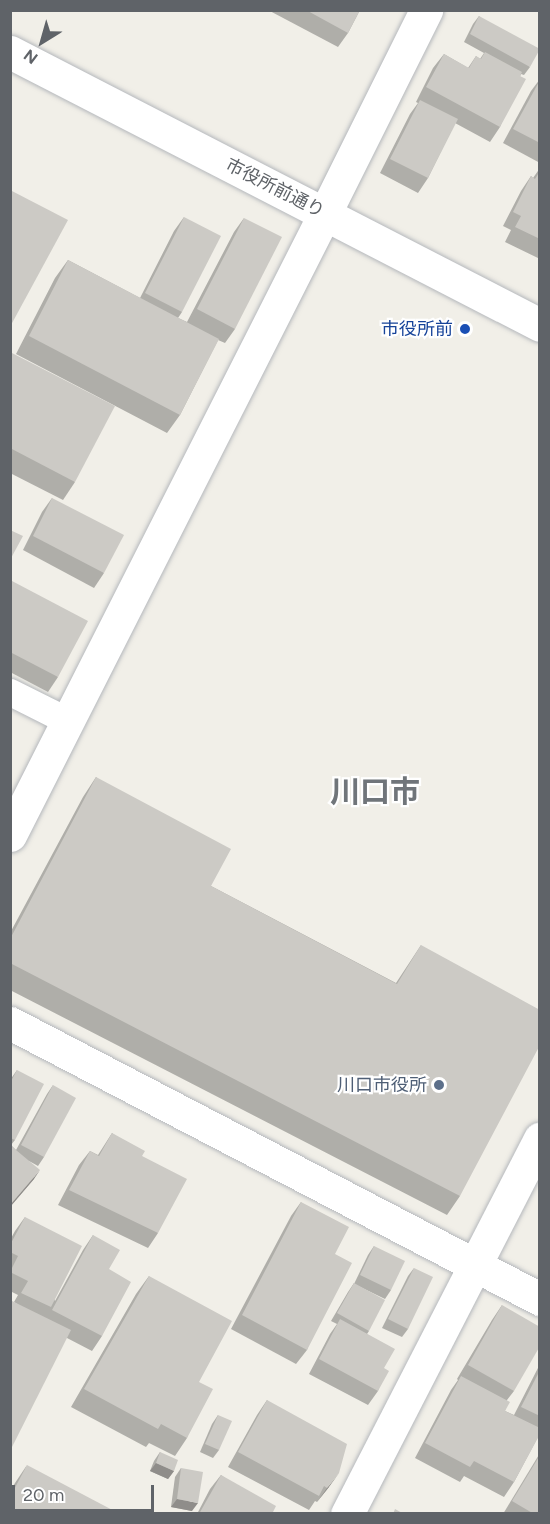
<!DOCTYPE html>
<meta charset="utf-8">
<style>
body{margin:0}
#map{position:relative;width:550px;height:1524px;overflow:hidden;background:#f1efe8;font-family:Figtree,"Noto Sans JP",sans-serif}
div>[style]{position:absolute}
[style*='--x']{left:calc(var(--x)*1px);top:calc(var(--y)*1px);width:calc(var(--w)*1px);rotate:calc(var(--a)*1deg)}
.roads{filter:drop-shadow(0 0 2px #b5b8bc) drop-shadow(0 0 2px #b5b8bc)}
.lane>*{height:27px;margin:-13.5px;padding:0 13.5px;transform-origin:13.5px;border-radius:13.5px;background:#fff}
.street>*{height:33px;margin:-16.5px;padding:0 16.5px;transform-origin:16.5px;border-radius:16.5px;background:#fff}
.secondary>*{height:33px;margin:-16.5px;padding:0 16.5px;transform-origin:16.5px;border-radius:16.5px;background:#fff}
.wall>*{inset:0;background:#afaea9}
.shaded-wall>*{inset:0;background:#8f8d8a}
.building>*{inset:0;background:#cccac5}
.dots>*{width:16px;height:16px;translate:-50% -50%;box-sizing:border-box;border:3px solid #fff;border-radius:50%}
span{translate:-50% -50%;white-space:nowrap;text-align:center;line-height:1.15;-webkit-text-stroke:4.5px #fff;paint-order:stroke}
.street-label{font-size:18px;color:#5f6368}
.transit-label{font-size:18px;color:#164399}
.right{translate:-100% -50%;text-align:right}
.service-label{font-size:18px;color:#4e5e75}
.town-label{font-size:30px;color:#70757a;font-weight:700}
.frame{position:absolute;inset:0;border:12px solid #5f6368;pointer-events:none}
.north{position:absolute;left:12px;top:12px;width:60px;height:60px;-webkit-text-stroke:4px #fff;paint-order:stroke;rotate:217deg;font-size:16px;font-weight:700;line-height:24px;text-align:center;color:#5f6368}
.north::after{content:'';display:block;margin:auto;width:21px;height:27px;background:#5f6368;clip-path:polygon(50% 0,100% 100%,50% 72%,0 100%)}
.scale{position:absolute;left:12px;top:1485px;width:142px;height:27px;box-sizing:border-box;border:3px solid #5f6368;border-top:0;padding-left:8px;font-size:18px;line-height:21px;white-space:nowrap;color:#5f6368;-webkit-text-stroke:4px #fff;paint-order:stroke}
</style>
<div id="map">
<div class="roads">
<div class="lane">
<div style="--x:10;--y:692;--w:65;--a:26.6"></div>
</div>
<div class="street">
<div style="--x:10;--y:835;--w:697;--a:-63.14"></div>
</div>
<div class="secondary">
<div style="--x:10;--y:52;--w:596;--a:27.25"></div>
<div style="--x:325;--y:213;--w:227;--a:-63.5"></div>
<div style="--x:10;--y:1023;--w:598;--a:27.51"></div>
<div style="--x:347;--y:1514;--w:422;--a:-62.8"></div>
</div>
</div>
<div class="wall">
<div style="clip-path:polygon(268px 10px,360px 10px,348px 33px,338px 47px)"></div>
<div style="clip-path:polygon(479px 16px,530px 67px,524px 75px,521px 74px,500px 127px,490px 142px,455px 123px,428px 178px,418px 193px,380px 173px,410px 114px,418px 103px,416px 102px,433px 68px,444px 54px,468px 68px,476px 56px,480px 59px,484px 53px,464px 42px,473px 24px)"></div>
<div style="clip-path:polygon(540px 79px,540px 163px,503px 143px,531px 91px)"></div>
<div style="clip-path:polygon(540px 168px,540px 259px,505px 242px,511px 230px,503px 226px,521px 191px,531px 176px,533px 178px)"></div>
<div style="clip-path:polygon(184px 217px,182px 312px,178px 318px,187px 322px,234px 232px,244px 218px,235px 329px,225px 343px,218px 340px,180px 415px,167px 433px,16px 354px,55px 278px,68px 260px,140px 298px,174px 231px)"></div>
<div style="clip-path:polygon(10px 352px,75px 482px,63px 500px,10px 473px)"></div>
<div style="clip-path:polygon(52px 498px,104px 573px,94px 588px,23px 550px,42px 512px)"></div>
<div style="clip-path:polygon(10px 584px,58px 677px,48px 692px,10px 672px)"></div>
<div style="clip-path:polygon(96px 777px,211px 886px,396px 983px,421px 945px,460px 1196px,447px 1215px,10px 990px,10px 933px,83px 797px)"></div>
<div style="clip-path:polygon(17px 1070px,15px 1140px,11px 1145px,16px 1150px,47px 1094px,53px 1085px,44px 1157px,38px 1166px,29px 1161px,34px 1179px,10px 1207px,10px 1080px)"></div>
<div style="clip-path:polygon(112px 1133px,142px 1156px,158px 1233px,148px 1248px,58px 1205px,79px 1165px,90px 1151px,98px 1155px)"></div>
<div style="clip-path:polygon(301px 1202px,335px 1254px,307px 1350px,296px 1364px,231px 1329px,291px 1216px)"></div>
<div style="clip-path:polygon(25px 1217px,55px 1301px,83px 1250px,93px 1235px,109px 1269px,102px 1336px,92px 1351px,67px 1338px,14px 1302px,18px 1295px,10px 1291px,10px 1240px,15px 1231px)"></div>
<div style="clip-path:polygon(374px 1246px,391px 1290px,385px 1299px,354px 1284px,368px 1255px)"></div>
<div style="clip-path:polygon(414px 1268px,408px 1329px,402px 1337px,382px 1328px,408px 1276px)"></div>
<div style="clip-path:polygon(149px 1276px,199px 1382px,187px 1438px,175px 1456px,149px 1443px,146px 1447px,71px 1407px,136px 1294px)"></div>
<div style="clip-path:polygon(354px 1283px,369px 1331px,367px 1334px,384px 1368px,378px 1391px,368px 1405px,309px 1374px,330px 1334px,337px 1324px,331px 1321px,348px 1292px)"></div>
<div style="clip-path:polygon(502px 1305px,514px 1391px,507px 1400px,505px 1411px,514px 1415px,540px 1364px,540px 1436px,539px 1435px,514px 1482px,504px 1497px,464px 1476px,460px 1482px,415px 1458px,451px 1390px,458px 1380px,457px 1379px,492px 1320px)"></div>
<div style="clip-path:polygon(267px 1400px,329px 1487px,317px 1502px,315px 1501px,309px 1510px,228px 1467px,257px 1415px)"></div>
<div style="clip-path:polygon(218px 1415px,219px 1450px,213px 1458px,200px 1452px,212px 1424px)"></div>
<div style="clip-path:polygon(160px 1452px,174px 1471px,168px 1479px,150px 1471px,154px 1461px)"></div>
<div style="clip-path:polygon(540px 1453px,540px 1514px,503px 1514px)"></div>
<div style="clip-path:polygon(27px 1465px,10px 1514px,10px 1491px,15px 1483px)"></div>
<div style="clip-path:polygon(181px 1468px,192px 1511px,171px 1507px,175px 1477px)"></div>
<div style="clip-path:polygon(221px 1475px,272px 1514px,197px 1514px,210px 1489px)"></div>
</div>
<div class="shaded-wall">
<div style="clip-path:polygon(40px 1170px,34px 1179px,10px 1207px,10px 1205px)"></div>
<div style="clip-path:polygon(156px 1463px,174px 1471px,168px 1479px,150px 1471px)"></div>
<div style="clip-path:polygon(339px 1473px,329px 1487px,317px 1502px,327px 1488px)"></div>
<div style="clip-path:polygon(177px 1499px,198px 1503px,192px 1511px,171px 1507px)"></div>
</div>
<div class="building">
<div style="clip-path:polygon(306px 10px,360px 10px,348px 33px)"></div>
<div style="clip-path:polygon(479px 16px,540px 49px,530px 67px,470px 34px)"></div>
<div style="clip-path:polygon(485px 52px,522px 72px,520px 76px,526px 79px,500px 127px,426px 87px,444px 54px,469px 68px,476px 56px,481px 59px)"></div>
<div style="clip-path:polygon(540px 80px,540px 143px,513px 129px)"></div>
<div style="clip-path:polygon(420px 100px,458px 119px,428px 178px,390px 159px)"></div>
<div style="clip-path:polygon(540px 171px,540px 239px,515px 227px,521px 216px,513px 212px,531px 176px,535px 179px)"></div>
<div style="clip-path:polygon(10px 190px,68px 220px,11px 325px,10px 324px)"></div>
<div style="clip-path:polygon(184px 217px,221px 236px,182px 312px,145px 293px)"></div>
<div style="clip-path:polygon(244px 218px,282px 237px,235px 329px,197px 309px)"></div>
<div style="clip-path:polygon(68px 260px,219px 339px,180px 415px,29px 336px)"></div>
<div style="clip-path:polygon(10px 352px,115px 406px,75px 482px,10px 448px)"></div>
<div style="clip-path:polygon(52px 498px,124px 535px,104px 573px,33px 536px)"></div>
<div style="clip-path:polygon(10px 530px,23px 536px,10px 560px)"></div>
<div style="clip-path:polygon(12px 581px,88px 621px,58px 677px,10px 652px,10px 585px)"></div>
<div style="clip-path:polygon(96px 777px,231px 849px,211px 886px,397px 984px,421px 945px,540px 1010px,540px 1045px,460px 1196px,10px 963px,10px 939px)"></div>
<div style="clip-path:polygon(17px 1070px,44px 1084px,15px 1140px,10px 1138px,10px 1083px)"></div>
<div style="clip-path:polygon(53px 1085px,76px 1098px,44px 1157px,21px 1145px)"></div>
<div style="clip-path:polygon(112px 1133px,145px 1151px,142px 1156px,187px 1179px,158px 1233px,69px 1190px,90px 1151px,99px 1156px)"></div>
<div style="clip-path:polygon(10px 1145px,40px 1170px,10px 1205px)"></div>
<div style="clip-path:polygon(301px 1202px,349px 1227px,335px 1254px,352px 1263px,307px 1350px,242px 1315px)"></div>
<div style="clip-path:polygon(25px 1217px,82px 1246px,51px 1307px,21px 1293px,28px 1281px,10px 1272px,18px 1256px,10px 1252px,10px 1245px)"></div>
<div style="clip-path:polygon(93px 1235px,120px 1250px,109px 1269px,131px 1282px,102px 1336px,52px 1310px)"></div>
<div style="clip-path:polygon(374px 1246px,405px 1261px,391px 1290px,360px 1275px)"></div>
<div style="clip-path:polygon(414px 1268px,433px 1277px,408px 1329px,388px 1319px)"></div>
<div style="clip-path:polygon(149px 1276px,232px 1321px,199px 1382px,213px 1389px,187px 1438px,161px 1424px,158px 1429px,84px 1389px)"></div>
<div style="clip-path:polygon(354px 1283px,385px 1300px,369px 1331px,337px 1313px)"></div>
<div style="clip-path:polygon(10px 1300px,71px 1330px,10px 1451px)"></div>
<div style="clip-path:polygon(502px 1305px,540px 1327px,540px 1346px,514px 1391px,468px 1365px)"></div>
<div style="clip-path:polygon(340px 1319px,395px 1349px,384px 1368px,389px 1371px,378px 1391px,319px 1359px)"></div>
<div style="clip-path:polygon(540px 1370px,540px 1416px,521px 1407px)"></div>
<div style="clip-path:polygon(461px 1376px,510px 1402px,505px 1411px,540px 1428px,540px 1434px,514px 1482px,474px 1461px,470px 1467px,425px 1443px)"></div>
<div style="clip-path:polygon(267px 1400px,347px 1444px,339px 1473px,327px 1488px,324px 1486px,319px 1496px,238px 1452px)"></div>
<div style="clip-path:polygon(218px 1415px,232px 1421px,219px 1450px,205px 1444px)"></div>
<div style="clip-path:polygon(160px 1452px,178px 1460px,174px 1471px,156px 1463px)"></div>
<div style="clip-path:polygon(540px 1455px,540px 1514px,534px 1514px,512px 1501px)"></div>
<div style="clip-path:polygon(27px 1465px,120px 1514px,10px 1514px,10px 1497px)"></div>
<div style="clip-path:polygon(181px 1468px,203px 1472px,198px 1503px,177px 1499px)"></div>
<div style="clip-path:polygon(221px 1475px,276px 1506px,272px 1514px,199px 1514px)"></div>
<div style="clip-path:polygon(395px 1509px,404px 1514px,393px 1514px)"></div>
</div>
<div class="dots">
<div style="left:465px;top:329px;background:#1a4fb4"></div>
<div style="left:439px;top:1085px;background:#5c6f8a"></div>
</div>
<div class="street-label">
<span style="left:275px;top:188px;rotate:27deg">市役所前通り</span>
</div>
<div class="transit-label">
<span class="right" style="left:453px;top:329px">市役所前</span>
</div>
<div class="service-label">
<span class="right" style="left:427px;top:1085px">川口市役所</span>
</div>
<div class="town-label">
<span style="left:375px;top:792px">川口市</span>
</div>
<div class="frame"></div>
<div class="north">N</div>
<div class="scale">20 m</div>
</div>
